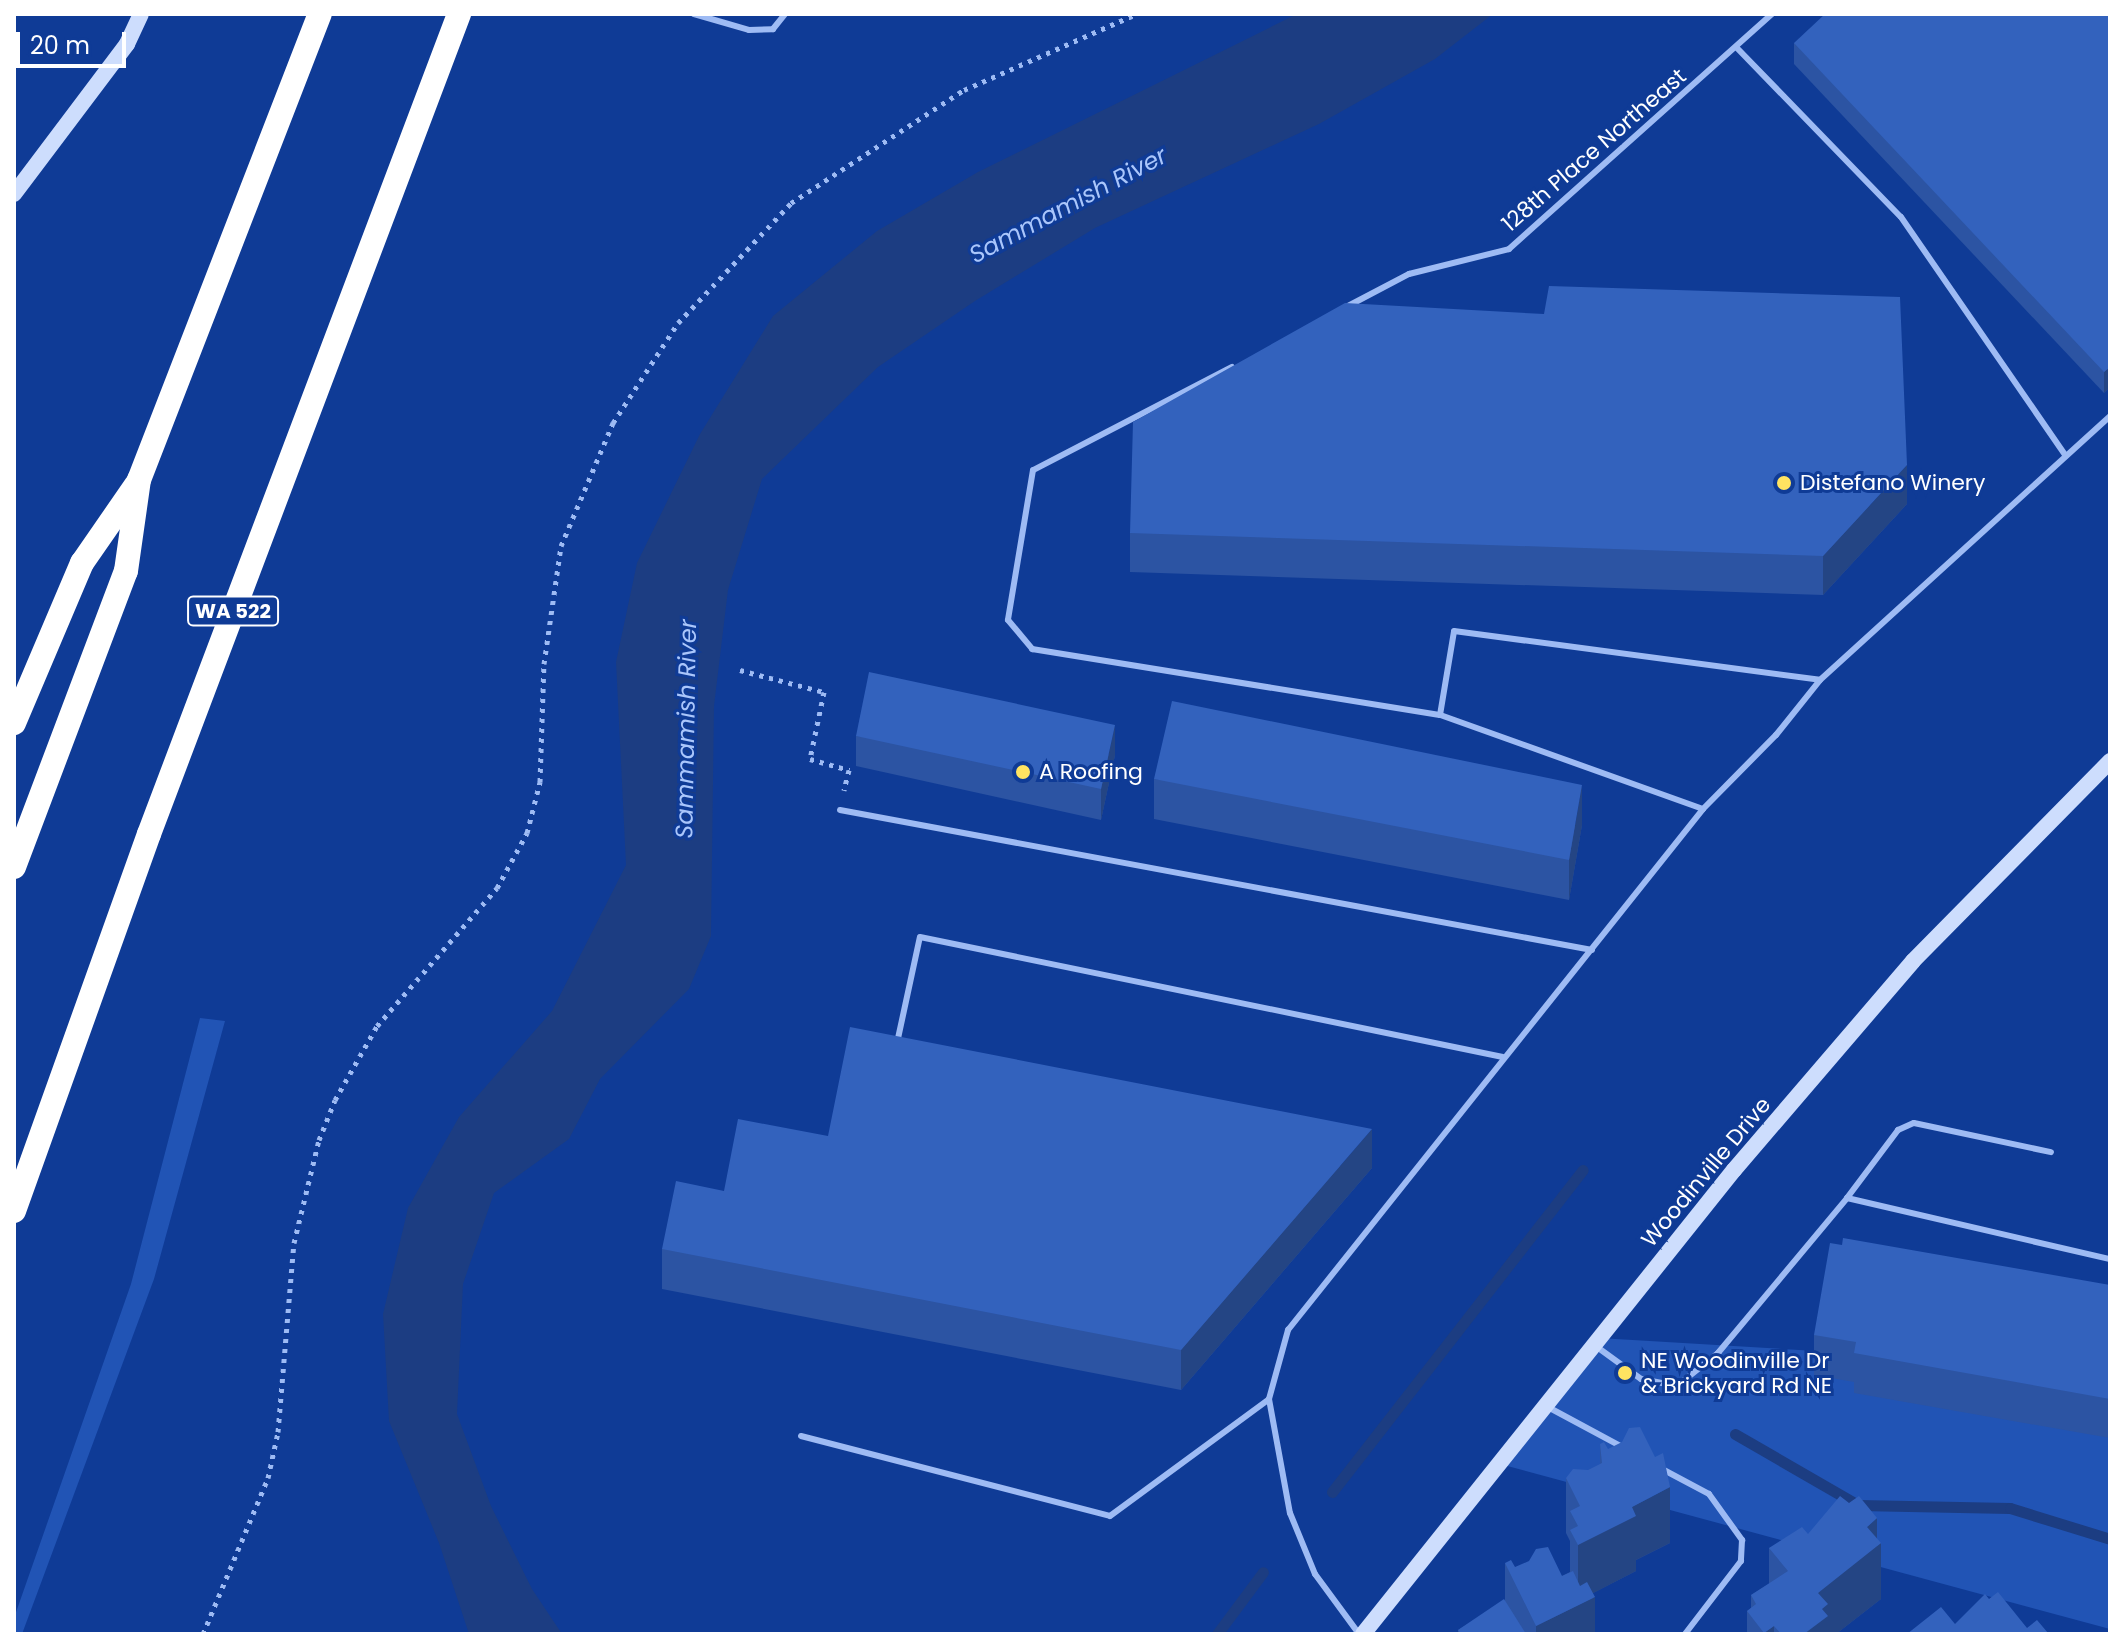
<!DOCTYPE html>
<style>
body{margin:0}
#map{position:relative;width:2124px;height:1648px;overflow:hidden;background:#0f3b96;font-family:Poppins,sans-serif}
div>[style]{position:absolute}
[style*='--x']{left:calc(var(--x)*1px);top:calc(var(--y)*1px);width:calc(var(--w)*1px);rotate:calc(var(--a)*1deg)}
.green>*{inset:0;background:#2154b5}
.water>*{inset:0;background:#1c3d82}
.stream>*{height:11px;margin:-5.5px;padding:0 5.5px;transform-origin:5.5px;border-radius:5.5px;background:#1c3d82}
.path>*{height:5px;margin-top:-2.5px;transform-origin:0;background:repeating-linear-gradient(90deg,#9ebbf4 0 4px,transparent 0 10px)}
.lane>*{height:6px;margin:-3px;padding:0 3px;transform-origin:3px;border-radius:3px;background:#9ebbf4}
.secondary>*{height:16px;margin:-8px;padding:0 8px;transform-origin:8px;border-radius:8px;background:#cdddfd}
.highway>*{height:24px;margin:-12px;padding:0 12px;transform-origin:12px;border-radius:12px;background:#fff}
.wall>*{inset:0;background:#2c54a3}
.shaded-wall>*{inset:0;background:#244584}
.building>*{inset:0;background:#3362bd}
.dots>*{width:22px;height:22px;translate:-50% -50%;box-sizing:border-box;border:4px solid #0f3b96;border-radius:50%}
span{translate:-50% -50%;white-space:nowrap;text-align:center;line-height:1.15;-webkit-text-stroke:6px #0f3b96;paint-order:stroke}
.shield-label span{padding:2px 6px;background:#0f3b96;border:2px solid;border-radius:6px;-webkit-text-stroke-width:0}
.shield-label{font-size:20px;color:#fff;font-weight:700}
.street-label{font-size:22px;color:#fff}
.poi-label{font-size:22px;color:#fff}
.left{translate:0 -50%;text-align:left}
.water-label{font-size:24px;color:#aac6fb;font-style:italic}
.frame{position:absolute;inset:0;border:16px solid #fff;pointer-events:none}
.scale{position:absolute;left:16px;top:32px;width:110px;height:36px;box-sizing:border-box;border:4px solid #fff;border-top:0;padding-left:10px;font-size:24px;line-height:28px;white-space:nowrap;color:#fff;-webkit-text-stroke:6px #0f3b96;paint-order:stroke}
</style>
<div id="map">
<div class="green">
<div style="clip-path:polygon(200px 1018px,225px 1021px,154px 1279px,22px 1634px,14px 1634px,14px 1618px,131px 1284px)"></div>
<div style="clip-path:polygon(1599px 1338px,1816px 1351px,2110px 1405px,2110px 1629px,1500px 1464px)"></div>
</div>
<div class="water">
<div style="clip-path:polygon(1297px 14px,1493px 14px,1435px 59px,1319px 124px,1095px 228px,975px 301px,878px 367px,762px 479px,728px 590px,714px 706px,711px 936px,689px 989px,600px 1079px,569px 1139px,494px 1193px,463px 1284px,457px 1414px,491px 1506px,532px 1589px,562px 1634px,469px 1634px,439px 1543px,389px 1421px,383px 1314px,408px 1208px,459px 1117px,552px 1011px,626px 865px,616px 662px,637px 563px,700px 434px,773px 316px,877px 231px,978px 172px)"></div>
</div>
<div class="stream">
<div style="--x:1735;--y:1434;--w:142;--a:30"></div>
<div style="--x:1858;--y:1505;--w:152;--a:1.1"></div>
<div style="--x:2010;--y:1508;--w:105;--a:17.2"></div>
<div style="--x:1332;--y:1492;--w:408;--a:-52.1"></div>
<div style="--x:1217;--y:1634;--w:77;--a:-53.4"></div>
</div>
<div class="path">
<div style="--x:740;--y:670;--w:87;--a:14.7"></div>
<div style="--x:824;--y:692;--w:68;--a:101.8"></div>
<div style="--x:810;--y:759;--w:41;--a:15.8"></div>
<div style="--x:849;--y:770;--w:21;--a:104"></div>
<div style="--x:203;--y:1634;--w:169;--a:-67.4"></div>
<div style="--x:268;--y:1478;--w:47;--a:-77.7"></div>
<div style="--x:278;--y:1432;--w:190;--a:-85.2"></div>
<div style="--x:294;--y:1243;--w:106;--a:-76.4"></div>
<div style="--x:319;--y:1140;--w:43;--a:-68.2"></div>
<div style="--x:335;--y:1100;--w:85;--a:-60.4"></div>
<div style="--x:377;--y:1026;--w:183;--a:-49"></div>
<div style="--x:497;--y:888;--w:63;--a:-61.4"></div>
<div style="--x:527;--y:833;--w:53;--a:-75.7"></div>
<div style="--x:540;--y:782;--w:118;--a:-88.1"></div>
<div style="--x:544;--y:664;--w:119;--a:-81.8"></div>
<div style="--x:561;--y:546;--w:134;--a:-67.1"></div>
<div style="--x:613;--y:423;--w:119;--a:-57"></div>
<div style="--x:678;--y:323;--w:165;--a:-46.7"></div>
<div style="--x:791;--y:203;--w:207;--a:-33.2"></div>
<div style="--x:964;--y:90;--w:188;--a:-23.8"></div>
</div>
<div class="lane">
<div style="--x:694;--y:14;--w:57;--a:16.2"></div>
<div style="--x:749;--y:30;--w:24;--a:-2"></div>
<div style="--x:773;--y:29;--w:19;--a:-51"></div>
<div style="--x:1737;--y:48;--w:235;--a:45.9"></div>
<div style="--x:1901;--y:217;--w:290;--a:55.4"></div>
<div style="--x:1348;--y:306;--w:69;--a:-27.7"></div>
<div style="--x:1409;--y:274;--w:103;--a:-14"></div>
<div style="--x:1509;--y:249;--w:353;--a:-41.8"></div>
<div style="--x:1232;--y:367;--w:224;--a:152.6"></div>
<div style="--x:1033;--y:470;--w:152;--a:99.5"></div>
<div style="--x:1008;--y:620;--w:38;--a:50"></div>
<div style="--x:1032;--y:649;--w:413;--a:9.2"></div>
<div style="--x:1703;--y:809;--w:279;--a:-160.3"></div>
<div style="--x:1440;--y:715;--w:85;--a:-80.5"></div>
<div style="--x:1454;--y:631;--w:369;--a:7.6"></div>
<div style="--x:840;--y:810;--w:765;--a:10.55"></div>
<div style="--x:897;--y:1043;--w:108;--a:-77.8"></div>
<div style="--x:920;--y:937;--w:595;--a:11.63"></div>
<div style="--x:1847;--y:1198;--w:85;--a:-53.1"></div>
<div style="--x:1898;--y:1130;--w:17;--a:-24"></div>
<div style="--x:1914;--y:1123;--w:140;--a:12"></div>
<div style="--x:1597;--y:1347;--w:54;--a:36"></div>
<div style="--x:1641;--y:1379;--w:37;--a:11"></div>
<div style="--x:1677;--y:1386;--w:53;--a:-38.8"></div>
<div style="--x:1718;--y:1353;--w:202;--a:-50.2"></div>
<div style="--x:1847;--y:1198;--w:270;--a:13.1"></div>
<div style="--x:1269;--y:1399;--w:116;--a:79.6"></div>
<div style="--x:1290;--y:1513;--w:66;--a:67.7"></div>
<div style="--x:1315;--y:1574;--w:74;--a:53.7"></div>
<div style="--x:1546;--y:1406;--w:89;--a:28.3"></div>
<div style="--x:801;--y:1436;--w:319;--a:14.5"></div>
<div style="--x:1110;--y:1516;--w:197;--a:-36.3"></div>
<div style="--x:1269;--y:1399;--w:72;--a:-74.6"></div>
<div style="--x:1288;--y:1330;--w:666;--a:-51.46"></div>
<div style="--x:1703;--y:809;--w:104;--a:-45.4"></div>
<div style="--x:1776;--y:735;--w:70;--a:-51.3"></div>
<div style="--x:1820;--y:680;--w:392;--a:-42.3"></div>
<div style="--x:1662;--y:1469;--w:53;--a:28"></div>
<div style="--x:1709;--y:1494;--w:57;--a:54.3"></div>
<div style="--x:1742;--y:1540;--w:21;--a:93"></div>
<div style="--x:1741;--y:1561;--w:92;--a:127.5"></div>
</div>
<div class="secondary">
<div style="--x:14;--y:194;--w:188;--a:-53"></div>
<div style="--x:127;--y:44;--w:33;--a:-65"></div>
<div style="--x:1363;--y:1634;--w:594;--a:-51.36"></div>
<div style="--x:1734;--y:1170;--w:275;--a:-49.4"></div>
<div style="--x:1913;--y:961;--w:281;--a:-45.4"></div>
</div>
<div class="highway">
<div style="--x:14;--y:723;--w:174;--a:-67"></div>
<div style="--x:82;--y:563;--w:95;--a:-55.3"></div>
<div style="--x:14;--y:867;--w:316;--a:-69.3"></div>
<div style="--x:126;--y:571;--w:92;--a:-81.9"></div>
<div style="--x:139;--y:480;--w:500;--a:-68.8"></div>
<div style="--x:14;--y:1211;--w:400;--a:-70.3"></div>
<div style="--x:149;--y:834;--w:877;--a:-69.29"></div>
</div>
<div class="wall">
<div style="clip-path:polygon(2110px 14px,2110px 387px,2104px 393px,1794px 64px,1794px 43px)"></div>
<div style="clip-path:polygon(1907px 504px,1823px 595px,1130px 572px,1130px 533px)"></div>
<div style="clip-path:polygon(856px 736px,1115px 755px,1101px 820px,856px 766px)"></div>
<div style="clip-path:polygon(1154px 779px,1582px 825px,1569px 900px,1154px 819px)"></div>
<div style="clip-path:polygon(828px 1136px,1372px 1168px,1181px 1390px,662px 1289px,662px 1249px,724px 1191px)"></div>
<div style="clip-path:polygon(2110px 1285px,2110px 1438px,1854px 1393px,1854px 1382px,1814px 1375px,1814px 1335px)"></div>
<div style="clip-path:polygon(1600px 1444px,1608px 1449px,1670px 1543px,1636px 1560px,1636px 1571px,1593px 1593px,1595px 1634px,1458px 1634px,1458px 1630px,1505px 1601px,1505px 1563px,1515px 1567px,1562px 1576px,1570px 1572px,1570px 1541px,1566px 1533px,1566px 1478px,1588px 1470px,1600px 1465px)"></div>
<div style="clip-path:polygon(1808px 1534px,1877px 1539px,1881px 1599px,1836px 1634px,1747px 1634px,1747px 1611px,1751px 1608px,1751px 1595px,1769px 1584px,1769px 1548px)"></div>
</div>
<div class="shaded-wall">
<div style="clip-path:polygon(2110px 367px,2110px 387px,2104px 393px,2104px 372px)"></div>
<div style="clip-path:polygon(1907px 465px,1907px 504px,1823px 595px,1823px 556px)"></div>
<div style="clip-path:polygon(1115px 725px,1115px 755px,1101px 820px,1101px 789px)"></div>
<div style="clip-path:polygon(1582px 785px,1582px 825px,1569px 900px,1569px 860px)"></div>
<div style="clip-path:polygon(1372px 1129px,1372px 1168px,1181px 1390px,1181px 1350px)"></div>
<div style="clip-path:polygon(1670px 1487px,1670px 1543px,1636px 1560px,1636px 1571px,1578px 1601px,1578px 1545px,1632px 1507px)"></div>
<div style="clip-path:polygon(1877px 1518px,1877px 1546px,1881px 1543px,1881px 1599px,1836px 1634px,1804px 1634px,1818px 1593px,1867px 1527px)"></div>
<div style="clip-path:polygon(1595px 1597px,1595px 1634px,1536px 1634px,1536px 1626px)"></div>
<div style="clip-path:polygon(1774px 1626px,1774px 1634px,1764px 1634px,1764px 1633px)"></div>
</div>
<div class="building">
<div style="clip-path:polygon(1825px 14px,2110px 14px,2110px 367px,2104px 372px,1794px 43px)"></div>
<div style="clip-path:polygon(1549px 286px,1900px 297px,1907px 465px,1823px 556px,1130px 533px,1133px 422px,1345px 303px,1544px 314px)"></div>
<div style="clip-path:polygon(869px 672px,1115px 725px,1101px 789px,856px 736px)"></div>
<div style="clip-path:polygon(1172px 701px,1582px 785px,1569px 860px,1154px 779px)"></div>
<div style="clip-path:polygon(850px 1027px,1372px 1129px,1181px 1350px,662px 1249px,676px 1181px,724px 1191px,738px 1119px,828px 1136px)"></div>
<div style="clip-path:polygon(1843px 1238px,2110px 1285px,2110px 1399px,1854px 1353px,1856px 1342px,1814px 1335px,1830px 1243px,1842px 1245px)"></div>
<div style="clip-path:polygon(1640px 1427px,1655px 1457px,1663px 1453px,1670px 1487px,1632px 1507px,1636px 1516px,1578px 1545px,1570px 1530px,1578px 1526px,1570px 1511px,1580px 1506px,1566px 1478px,1573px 1469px,1588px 1470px,1602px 1463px,1600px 1444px,1604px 1442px,1608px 1449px,1622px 1442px,1629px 1428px)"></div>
<div style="clip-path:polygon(1840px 1496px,1849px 1503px,1859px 1496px,1877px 1518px,1867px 1527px,1881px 1543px,1818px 1593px,1828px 1604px,1822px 1609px,1828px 1616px,1804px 1634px,1781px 1634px,1774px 1626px,1764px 1633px,1747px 1611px,1756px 1604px,1751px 1595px,1788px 1571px,1769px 1548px,1802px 1527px,1808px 1534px)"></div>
<div style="clip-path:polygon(1548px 1547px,1562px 1576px,1573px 1571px,1580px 1586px,1587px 1582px,1595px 1597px,1536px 1626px,1505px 1563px,1511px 1560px,1515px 1567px,1529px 1561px,1536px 1549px)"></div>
<div style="clip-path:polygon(1998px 1592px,2027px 1628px,2037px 1620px,2048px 1633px,2046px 1634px,1907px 1634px,1941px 1607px,1955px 1624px,1985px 1594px,1989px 1599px)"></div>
<div style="clip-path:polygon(1504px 1599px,1526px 1634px,1461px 1634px,1458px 1630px)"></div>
</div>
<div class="dots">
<div style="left:1784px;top:483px;background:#ffe361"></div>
<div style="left:1023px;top:772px;background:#ffe361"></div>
<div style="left:1625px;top:1373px;background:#ffe361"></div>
</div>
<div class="shield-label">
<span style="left:233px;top:611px">WA 522</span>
</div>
<div class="street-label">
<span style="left:1594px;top:150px;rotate:-41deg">128th Place Northeast</span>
<span style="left:1706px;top:1172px;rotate:-50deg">Woodinville Drive</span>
</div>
<div class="poi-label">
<span class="left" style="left:1800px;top:483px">Distefano Winery</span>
<span class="left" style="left:1039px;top:772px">A Roofing</span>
<span class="left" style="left:1641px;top:1373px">NE Woodinville Dr<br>&amp; Brickyard Rd NE</span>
</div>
<div class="water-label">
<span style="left:1068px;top:205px;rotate:-28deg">Sammamish River</span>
<span style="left:686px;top:729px;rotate:-89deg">Sammamish River</span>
</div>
<div class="frame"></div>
<div class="scale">20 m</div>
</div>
